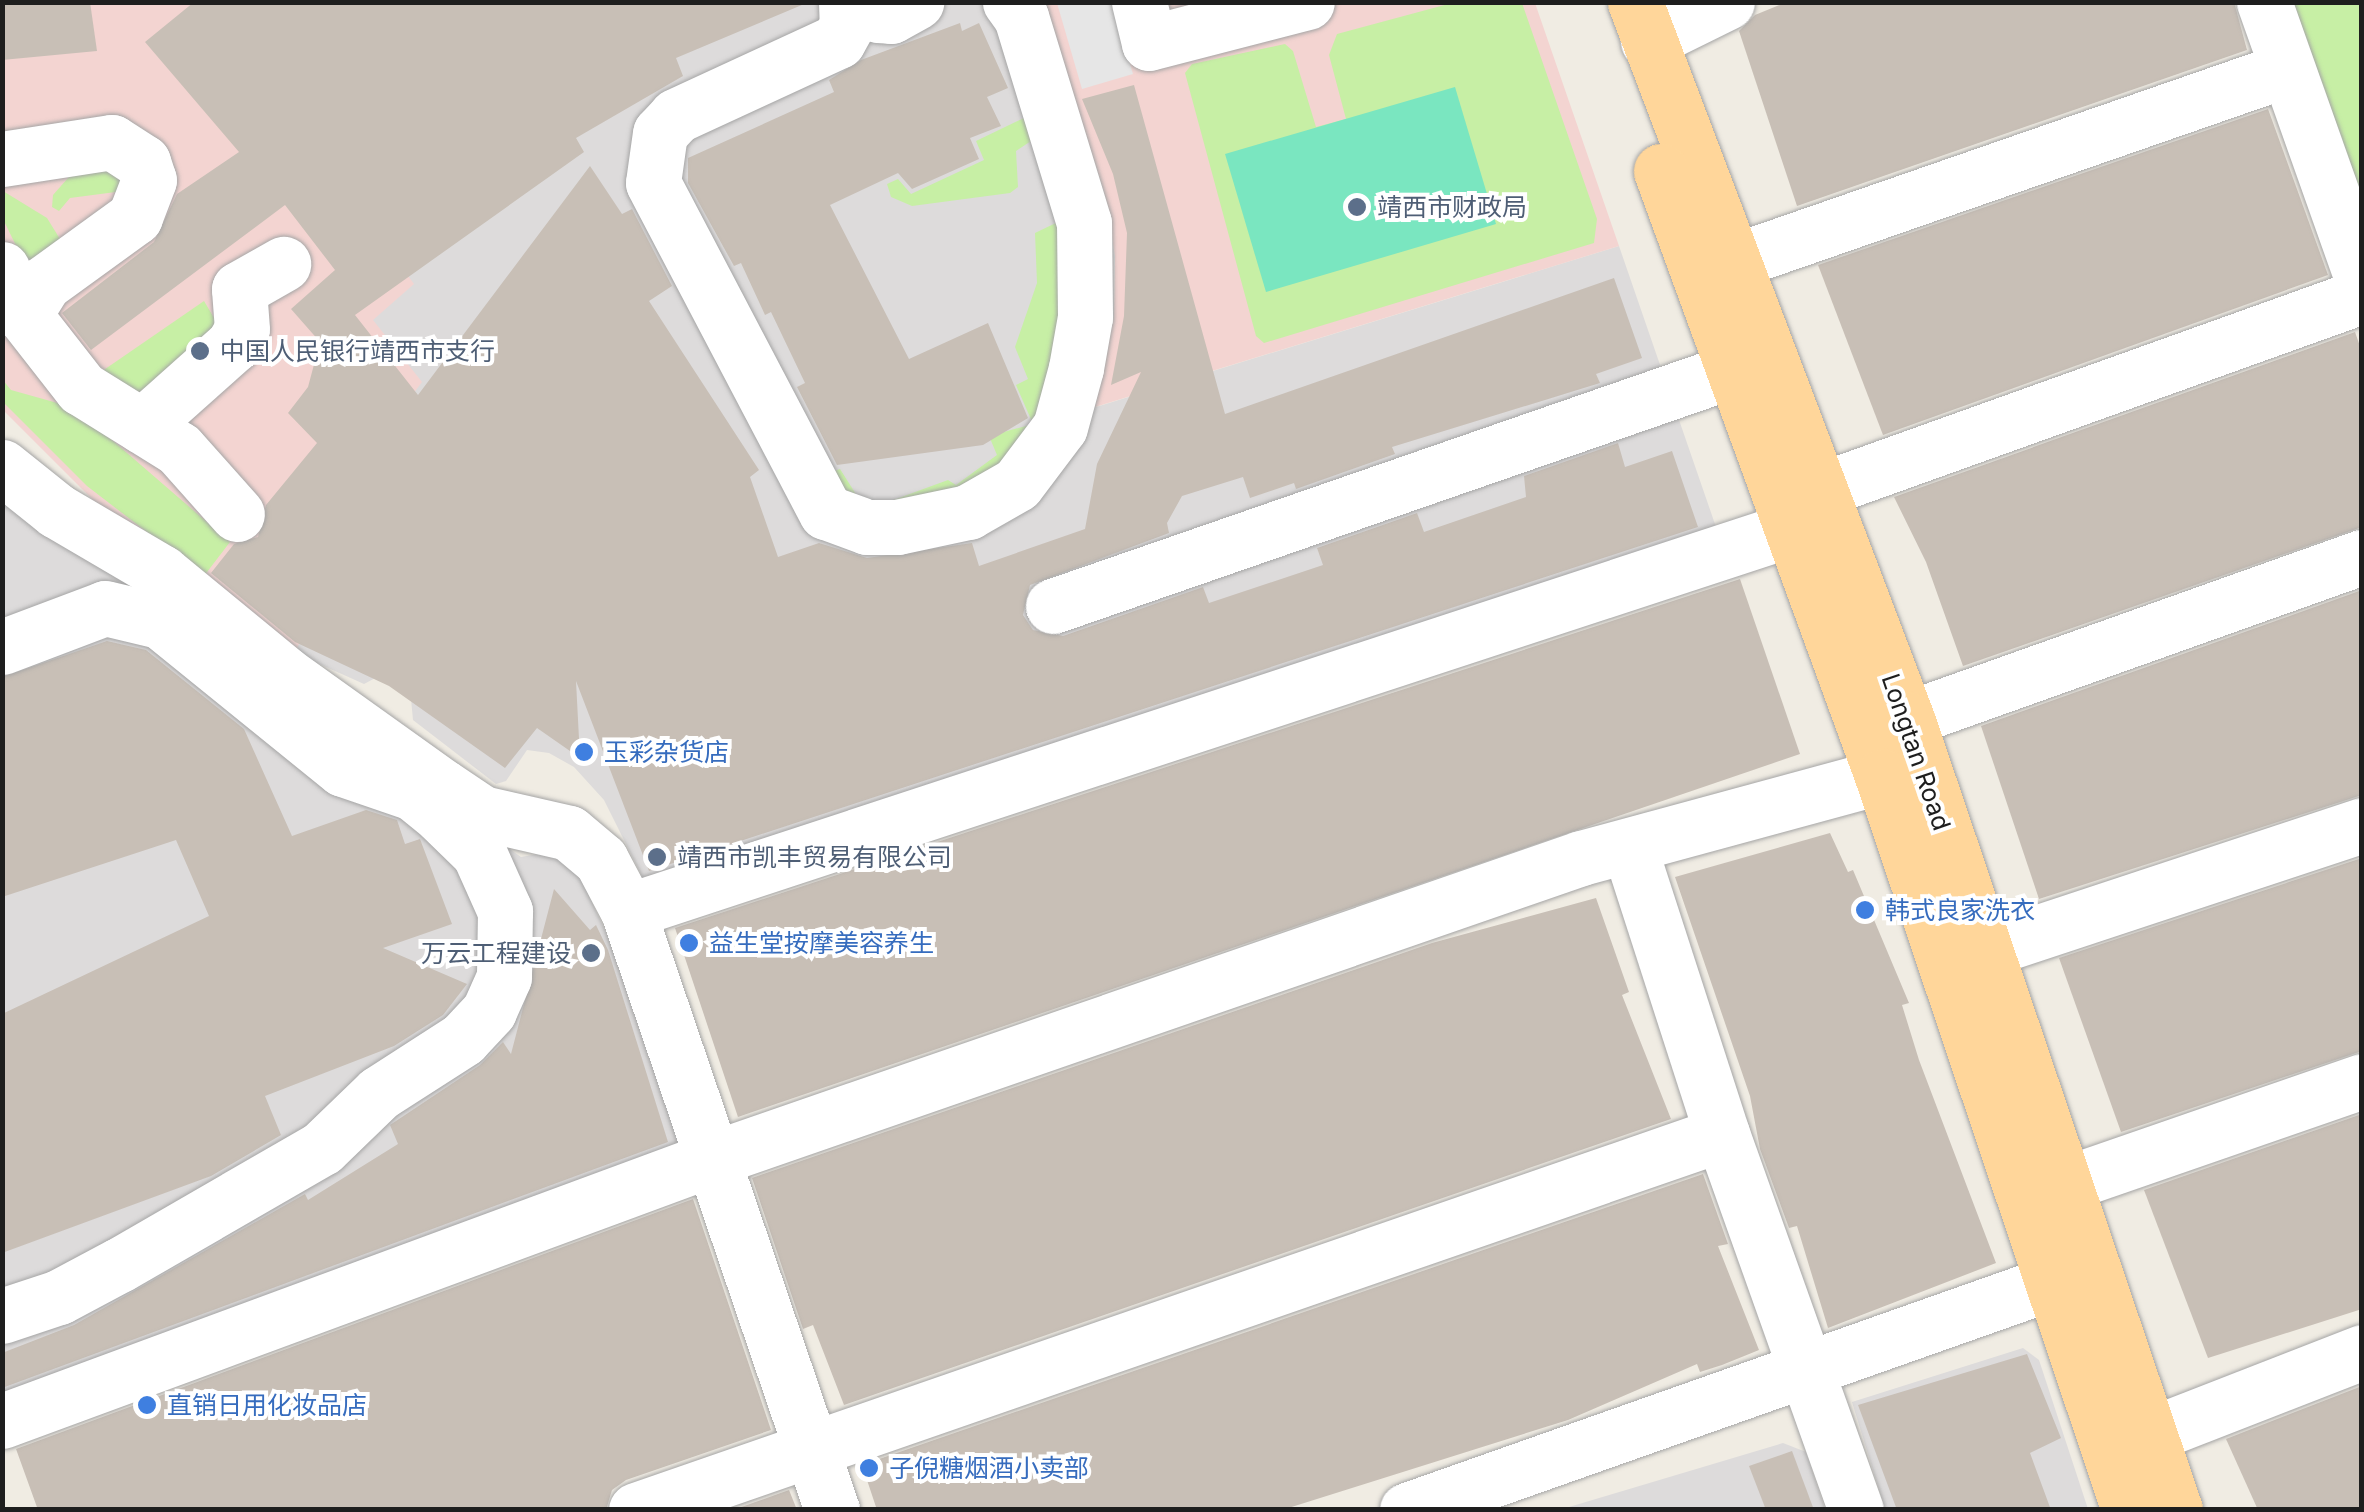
<!DOCTYPE html>
<meta charset="utf-8">
<style>
body{margin:0}
#map{position:relative;width:2364px;height:1512px;overflow:hidden;background:#f0ece3;font-family:Inter,"Noto Sans SC",sans-serif}
div>[style]{position:absolute}
[style*='--x']{left:calc(var(--x)*1px);top:calc(var(--y)*1px);width:calc(var(--w)*1px);rotate:calc(var(--a)*1deg)}
.residential>*{inset:0;background:#dddbdb}
.commercial>*{inset:0;background:#f3d4d1}
.grass>*{inset:0;background:#c7efa5}
.pitch>*{inset:0;background:#7ae6c0}
.parking>*{inset:0;background:#e6e6e6}
.building>*{inset:0;background:#c8bfb6}
.roads{filter:drop-shadow(0 0 2px #a5a5a5) drop-shadow(0 0 2px #a5a5a5)}
.minor>*{height:55px;margin:-27.5px;padding:0 27.5px;transform-origin:27.5px;border-radius:27.5px;background:#fff}
.major>*{height:55px;margin:-27.5px;padding:0 27.5px;transform-origin:27.5px;border-radius:27.5px;background:#ffd69a}
.dots>*{width:28px;height:28px;translate:-50% -50%;box-sizing:border-box;border:5px solid #fff;border-radius:50%}
span{translate:-50% -50%;white-space:nowrap;text-align:center;line-height:1.15;-webkit-text-stroke:8px #fff;paint-order:stroke}
.service-label{font-size:25px;color:#4e5e75}
.left{translate:0 -50%;text-align:left}
.right{translate:-100% -50%;text-align:right}
.shop-label{font-size:25px;color:#366cbe}
.street-label{font-size:25px;color:#1e1e1e}
.frame{position:absolute;inset:0;border:5px solid #1e1e1e;pointer-events:none}
</style>
<div id="map">
<div class="residential">
<div style="clip-path:polygon(421px 3px,1044px 3px,1105px 195px,1115px 256px,1114px 317px,1096px 407px,1619px 246px,1716px 527px,643px 878px,604px 800px,574px 767px,549px 753px,527px 750px,506px 781px,496px 784px,413px 720px,411px 699px,381px 675px,364px 684px,295px 653px,373px 319px,325px 161px)"></div>
<div style="clip-path:polygon(2px 494px,521px 857px,567px 849px,618px 958px,681px 1142px,3px 1401px)"></div>
<div style="clip-path:polygon(2023px 1348px,2039px 1360px,2088px 1509px,1885px 1509px,1852px 1402px)"></div>
<div style="clip-path:polygon(1783px 1443px,1806px 1452px,1825px 1509px,1559px 1510px)"></div>
</div>
<div class="commercial">
<div style="clip-path:polygon(2px 3px,196px 3px,325px 161px,414px 284px,373px 320px,422px 382px,401px 410px,295px 653px,95px 502px,3px 410px)"></div>
<div style="clip-path:polygon(1044px 3px,1535px 3px,1619px 246px,1095px 407px,1114px 317px,1115px 256px,1105px 195px)"></div>
</div>
<div class="grass">
<div style="clip-path:polygon(1452px 3px,1522px 3px,1597px 219px,1594px 243px,1264px 343px,1256px 336px,1185px 73px,1192px 64px,1285px 44px,1293px 51px,1316px 127px,1346px 119px,1329px 55px,1337px 34px)"></div>
<div style="clip-path:polygon(2284px 3px,2361px 3px,2361px 216px)"></div>
<div style="clip-path:polygon(1028px 116px,1034px 139px,1016px 151px,1018px 187px,1010px 193px,912px 206px,891px 197px,887px 184px,898px 179px,911px 194px,984px 160px,976px 141px)"></div>
<div style="clip-path:polygon(101px 155px,131px 190px,70px 198px,59px 211px,52px 207px,53px 195px,75px 170px)"></div>
<div style="clip-path:polygon(3px 191px,47px 218px,60px 239px,53px 264px,23px 260px,3px 219px)"></div>
<div style="clip-path:polygon(1062px 220px,1060px 328px,1033px 432px,995px 479px,975px 490px,876px 515px,848px 507px,828px 473px,840px 469px,866px 510px,948px 480px,956px 485px,997px 455px,989px 436px,1033px 424px,1016px 385px,1028px 379px,1015px 347px,1037px 283px,1035px 233px)"></div>
<div style="clip-path:polygon(204px 301px,223px 333px,131px 398px,95px 376px)"></div>
<div style="clip-path:polygon(2px 379px,11px 390px,61px 404px,112px 440px,230px 542px,204px 576px,87px 486px,3px 402px)"></div>
</div>
<div class="pitch">
<div style="clip-path:polygon(1455px 87px,1496px 224px,1266px 292px,1225px 154px)"></div>
</div>
<div class="parking">
<div style="clip-path:polygon(1057px 3px,1112px 3px,1133px 74px,1082px 89px)"></div>
</div>
<div class="building">
<div style="clip-path:polygon(2px 2px,90px 2px,97px 51px,2px 60px)"></div>
<div style="clip-path:polygon(194px 2px,809px 2px,676px 58px,683px 76px,576px 138px,584px 152px,355px 315px,418px 395px,590px 166px,622px 214px,632px 209px,672px 286px,649px 301px,759px 470px,750px 477px,778px 557px,819px 543px,867px 558px,972px 543px,979px 566px,1085px 529px,1097px 464px,1141px 372px,1111px 385px,1124px 316px,1127px 233px,1113px 174px,1082px 99px,1134px 85px,1225px 414px,1614px 278px,1642px 358px,1596px 374px,1600px 383px,1392px 447px,1395px 454px,1296px 489px,1294px 483px,1250px 498px,1243px 477px,1182px 496px,1167px 523px,1169px 533px,1030px 585px,1023px 615px,1033px 630px,1063px 636px,1203px 587px,1209px 603px,1323px 565px,1317px 548px,1417px 513px,1424px 532px,1526px 497px,1524px 476px,1618px 443px,1625px 467px,1672px 451px,1698px 527px,649px 871px,576px 681px,580px 758px,537px 728px,505px 768px,389px 686px,295px 642px,211px 573px,234px 544px,258px 537px,266px 505px,317px 443px,288px 413px,308px 387px,320px 342px,291px 309px,335px 270px,285px 205px,91px 350px,62px 313px,154px 242px,177px 194px,239px 152px,145px 42px)"></div>
<div style="clip-path:polygon(1787px 2px,2234px 2px,2247px 50px,1797px 206px,1739px 31px,1755px 15px)"></div>
<div style="clip-path:polygon(960px 23px,962px 31px,979px 23px,1008px 88px,987px 97px,1001px 126px,970px 138px,979px 159px,912px 189px,898px 173px,830px 205px,909px 359px,988px 323px,1028px 418px,983px 445px,837px 465px,797px 387px,805px 383px,771px 312px,765px 315px,741px 263px,734px 266px,688px 183px,688px 158px,834px 92px,829px 80px,861px 60px)"></div>
<div style="clip-path:polygon(2268px 109px,2328px 275px,1883px 435px,1818px 265px)"></div>
<div style="clip-path:polygon(2355px 332px,2362px 352px,2362px 527px,1963px 666px,1926px 562px,1894px 497px)"></div>
<div style="clip-path:polygon(1740px 579px,1800px 754px,738px 1117px,675px 928px)"></div>
<div style="clip-path:polygon(2362px 590px,2362px 795px,2039px 899px,1981px 726px)"></div>
<div style="clip-path:polygon(107px 641px,146px 650px,244px 729px,292px 836px,366px 810px,397px 820px,405px 844px,420px 839px,452px 924px,383px 948px,467px 984px,443px 1015px,394px 1046px,265px 1096px,281px 1135px,211px 1176px,2px 1253px,2px 1014px,209px 916px,176px 840px,2px 897px,2px 677px)"></div>
<div style="clip-path:polygon(1830px 833px,1848px 872px,1853px 870px,1909px 1003px,1902px 1005px,1919px 1060px,1996px 1263px,1828px 1328px,1797px 1226px,1789px 1228px,1760px 1149px,1750px 1096px,1675px 877px)"></div>
<div style="clip-path:polygon(2362px 858px,2362px 1051px,2121px 1132px,2059px 958px)"></div>
<div style="clip-path:polygon(554px 889px,590px 930px,596px 925px,608px 950px,668px 1142px,2px 1388px,2px 1353px,74px 1325px,305px 1194px,308px 1200px,398px 1144px,390px 1125px,480px 1065px,503px 1042px,511px 1054px)"></div>
<div style="clip-path:polygon(1596px 898px,1629px 992px,1622px 995px,1671px 1119px,844px 1405px,813px 1325px,803px 1329px,752px 1178px,1432px 943px)"></div>
<div style="clip-path:polygon(2362px 1114px,2362px 1309px,2208px 1358px,2144px 1190px)"></div>
<div style="clip-path:polygon(1703px 1174px,1728px 1244px,1718px 1246px,1759px 1350px,1722px 1365px,1700px 1372px,1697px 1364px,1568px 1420px,1282px 1510px,877px 1510px,862px 1465px)"></div>
<div style="clip-path:polygon(693px 1199px,771px 1430px,626px 1480px,612px 1490px,606px 1510px,38px 1510px,16px 1449px)"></div>
<div style="clip-path:polygon(2027px 1354px,2061px 1438px,2030px 1453px,2051px 1510px,1897px 1510px,1858px 1405px)"></div>
<div style="clip-path:polygon(2362px 1386px,2362px 1510px,2258px 1510px,2226px 1439px)"></div>
<div style="clip-path:polygon(1792px 1451px,1814px 1510px,1766px 1510px,1749px 1466px)"></div>
<div style="clip-path:polygon(789px 1490px,797px 1510px,733px 1510px)"></div>
</div>
<div class="roads">
<div class="minor">
<div style="--x:846;--y:2;--w:23;--a:88"></div>
<div style="--x:847;--y:25;--w:18;--a:119"></div>
<div style="--x:838;--y:41;--w:179;--a:155.2"></div>
<div style="--x:676;--y:116;--w:23;--a:133"></div>
<div style="--x:660;--y:133;--w:50;--a:98"></div>
<div style="--x:653;--y:183;--w:372;--a:62.3"></div>
<div style="--x:826;--y:512;--w:44;--a:20.1"></div>
<div style="--x:867;--y:527;--w:30;--a:0"></div>
<div style="--x:897;--y:527;--w:73;--a:-11.9"></div>
<div style="--x:968;--y:512;--w:56;--a:-29.7"></div>
<div style="--x:1017;--y:484;--w:71;--a:-53"></div>
<div style="--x:1060;--y:427;--w:61;--a:-74.8"></div>
<div style="--x:1076;--y:368;--w:52;--a:-80"></div>
<div style="--x:1085;--y:317;--w:94;--a:-90.6"></div>
<div style="--x:1084;--y:223;--w:215;--a:-107"></div>
<div style="--x:1021;--y:17;--w:19;--a:-126"></div>
<div style="--x:868;--y:2;--w:16;--a:52"></div>
<div style="--x:878;--y:15;--w:13;--a:4"></div>
<div style="--x:891;--y:16;--w:29;--a:-29"></div>
<div style="--x:1139;--y:2;--w:42;--a:76.3"></div>
<div style="--x:1149;--y:43;--w:163;--a:-14.5"></div>
<div style="--x:2264;--y:2;--w:293;--a:70.5"></div>
<div style="--x:1648;--y:41;--w:88;--a:-26.3"></div>
<div style="--x:2;--y:159;--w:111;--a:-8.8"></div>
<div style="--x:112;--y:142;--w:37;--a:33"></div>
<div style="--x:143;--y:162;--w:19;--a:72"></div>
<div style="--x:149;--y:180;--w:40;--a:111"></div>
<div style="--x:135;--y:217;--w:112;--a:144"></div>
<div style="--x:44;--y:283;--w:38;--a:122"></div>
<div style="--x:1735;--y:261;--w:582;--a:-19.15"></div>
<div style="--x:2;--y:269;--w:51;--a:64.4"></div>
<div style="--x:24;--y:315;--w:93;--a:52"></div>
<div style="--x:81;--y:388;--w:115;--a:31.9"></div>
<div style="--x:179;--y:449;--w:87;--a:48.3"></div>
<div style="--x:142;--y:426;--w:122;--a:-41.7"></div>
<div style="--x:233;--y:345;--w:18;--a:-61"></div>
<div style="--x:242;--y:329;--w:40;--a:-94.3"></div>
<div style="--x:239;--y:289;--w:51;--a:-29.6"></div>
<div style="--x:2;--y:467;--w:70;--a:38.7"></div>
<div style="--x:57;--y:511;--w:121;--a:30.4"></div>
<div style="--x:161;--y:572;--w:161;--a:39.4"></div>
<div style="--x:285;--y:674;--w:194;--a:35.6"></div>
<div style="--x:443;--y:787;--w:47;--a:33.7"></div>
<div style="--x:482;--y:813;--w:89;--a:12.9"></div>
<div style="--x:569;--y:833;--w:42;--a:40.2"></div>
<div style="--x:601;--y:860;--w:58;--a:62.1"></div>
<div style="--x:628;--y:911;--w:633;--a:71.19"></div>
<div style="--x:1818;--y:491;--w:578;--a:-19.72"></div>
<div style="--x:1053;--y:606;--w:718;--a:-19.12"></div>
<div style="--x:2;--y:647;--w:110;--a:-20.7"></div>
<div style="--x:105;--y:608;--w:57;--a:13.3"></div>
<div style="--x:160;--y:621;--w:235;--a:39"></div>
<div style="--x:343;--y:769;--w:74;--a:18.9"></div>
<div style="--x:413;--y:793;--w:36;--a:39"></div>
<div style="--x:441;--y:816;--w:53;--a:44.2"></div>
<div style="--x:479;--y:853;--w:64;--a:65.9"></div>
<div style="--x:505;--y:911;--w:66;--a:90.9"></div>
<div style="--x:504;--y:977;--w:37;--a:114"></div>
<div style="--x:489;--y:1011;--w:38;--a:133"></div>
<div style="--x:463;--y:1039;--w:100;--a:147.3"></div>
<div style="--x:379;--y:1093;--w:79;--a:136"></div>
<div style="--x:322;--y:1148;--w:234;--a:150"></div>
<div style="--x:119;--y:1265;--w:68;--a:151.9"></div>
<div style="--x:59;--y:1297;--w:60;--a:161.6"></div>
<div style="--x:1907;--y:719;--w:483;--a:-19.6"></div>
<div style="--x:1629;--y:846;--w:303;--a:72.1"></div>
<div style="--x:1722;--y:1134;--w:399;--a:70.4"></div>
<div style="--x:628;--y:911;--w:1221;--a:-18.18"></div>
<div style="--x:1985;--y:950;--w:397;--a:-18.3"></div>
<div style="--x:2065;--y:1184;--w:314;--a:-19.1"></div>
<div style="--x:2;--y:1421;--w:754;--a:-20.26"></div>
<div style="--x:709;--y:1160;--w:923;--a:-19.1"></div>
<div style="--x:1581;--y:858;--w:312;--a:-15.2"></div>
<div style="--x:2147;--y:1436;--w:231;--a:-21.3"></div>
<div style="--x:636;--y:1510;--w:1149;--a:-19.1"></div>
<div style="--x:1407;--y:1510;--w:682;--a:-19.44"></div>
</div>
<div class="major">
<div style="--x:1635;--y:2;--w:767;--a:69.23"></div>
<div style="--x:1907;--y:719;--w:835;--a:71.28"></div>
<div style="--x:1661;--y:171;--w:644;--a:69.93"></div>
<div style="--x:1882;--y:776;--w:774;--a:71.4"></div>
</div>
</div>
<div class="dots">
<div style="left:1357px;top:207px;background:#5c6f8a"></div>
<div style="left:200px;top:351px;background:#5c6f8a"></div>
<div style="left:584px;top:752px;background:#3f7fe0"></div>
<div style="left:657px;top:857px;background:#5c6f8a"></div>
<div style="left:1865px;top:910px;background:#3f7fe0"></div>
<div style="left:689px;top:943px;background:#3f7fe0"></div>
<div style="left:591px;top:953px;background:#5c6f8a"></div>
<div style="left:147px;top:1405px;background:#3f7fe0"></div>
<div style="left:869px;top:1468px;background:#3f7fe0"></div>
</div>
<div class="service-label">
<span class="left" style="left:1377px;top:207px">靖西市财政局</span>
<span class="left" style="left:220px;top:351px">中国人民银行靖西市支行</span>
<span class="left" style="left:677px;top:857px">靖西市凯丰贸易有限公司</span>
<span class="right" style="left:571px;top:953px">万云工程建设</span>
</div>
<div class="shop-label">
<span class="left" style="left:604px;top:752px">玉彩杂货店</span>
<span class="left" style="left:1885px;top:910px">韩式良家洗衣</span>
<span class="left" style="left:709px;top:943px">益生堂按摩美容养生</span>
<span class="left" style="left:167px;top:1405px">直销日用化妆品店</span>
<span class="left" style="left:889px;top:1468px">子倪糖烟酒小卖部</span>
</div>
<div class="street-label">
<span style="left:1916px;top:752px;rotate:71deg">Longtan Road</span>
</div>
<div class="frame"></div>
</div>
